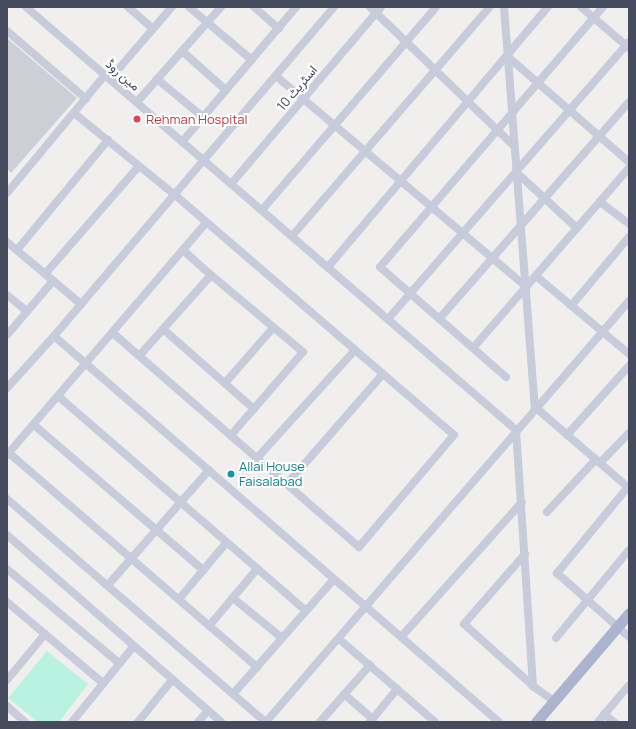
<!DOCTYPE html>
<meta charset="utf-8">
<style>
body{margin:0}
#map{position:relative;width:636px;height:729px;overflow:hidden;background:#f1efee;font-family:Manrope,Vazirmatn,sans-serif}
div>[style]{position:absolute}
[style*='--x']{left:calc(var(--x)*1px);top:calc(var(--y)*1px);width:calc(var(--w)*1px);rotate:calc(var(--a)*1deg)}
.green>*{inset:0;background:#b9f2e0}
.building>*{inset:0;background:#cdcfd7}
.minor>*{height:8px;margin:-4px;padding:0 4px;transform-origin:4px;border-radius:4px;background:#c7cbda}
.major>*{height:11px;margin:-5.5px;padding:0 5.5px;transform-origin:5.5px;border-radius:5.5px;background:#acb3cf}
.dots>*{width:11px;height:11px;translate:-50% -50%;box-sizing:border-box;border:2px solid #fff;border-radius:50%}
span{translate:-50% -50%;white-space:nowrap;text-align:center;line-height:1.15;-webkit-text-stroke:4px #fff;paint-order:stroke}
.street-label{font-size:13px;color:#454b5d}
.health-label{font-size:13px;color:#be3a42}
.left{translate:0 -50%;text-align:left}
.culture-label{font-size:13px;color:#0d838f}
.frame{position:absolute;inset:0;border:8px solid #454b5d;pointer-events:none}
</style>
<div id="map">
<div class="green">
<div style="clip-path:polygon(47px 651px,88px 684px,59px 722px,38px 722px,8px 698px)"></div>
</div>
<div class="building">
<div style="clip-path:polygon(7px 38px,77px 98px,11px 173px,7px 169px)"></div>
</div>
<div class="minor">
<div style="--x:26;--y:7;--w:647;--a:40.8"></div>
<div style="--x:516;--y:430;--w:257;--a:86.2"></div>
<div style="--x:533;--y:686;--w:26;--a:36"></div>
<div style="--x:128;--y:7;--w:33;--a:41"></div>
<div style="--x:189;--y:7;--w:82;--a:40.1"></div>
<div style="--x:254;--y:7;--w:33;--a:41"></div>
<div style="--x:370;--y:7;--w:200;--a:44"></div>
<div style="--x:504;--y:7;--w:401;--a:85.6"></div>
<div style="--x:535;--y:407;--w:124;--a:40.8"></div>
<div style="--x:581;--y:7;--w:63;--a:40.5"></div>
<div style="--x:7;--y:31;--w:104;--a:40.7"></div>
<div style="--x:182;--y:51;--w:59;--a:41.6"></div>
<div style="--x:507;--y:56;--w:162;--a:41"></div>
<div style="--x:276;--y:76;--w:326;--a:40.1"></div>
<div style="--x:110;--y:79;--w:95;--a:-49.3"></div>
<div style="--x:157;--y:79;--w:60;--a:39.6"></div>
<div style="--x:137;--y:102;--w:127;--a:-48.5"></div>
<div style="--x:74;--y:113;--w:130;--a:39.1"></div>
<div style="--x:175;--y:195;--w:368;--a:40.7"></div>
<div style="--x:454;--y:435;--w:147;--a:130.3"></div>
<div style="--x:359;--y:547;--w:326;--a:-139"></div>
<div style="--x:182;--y:142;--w:177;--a:-49.8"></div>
<div style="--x:516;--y:172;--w:83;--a:42.6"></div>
<div style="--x:231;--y:184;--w:232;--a:-49.7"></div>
<div style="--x:7;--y:193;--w:153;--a:-50.3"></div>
<div style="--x:600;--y:202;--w:36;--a:37"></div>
<div style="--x:262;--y:210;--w:267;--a:-49.4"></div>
<div style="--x:292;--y:236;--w:303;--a:-49.2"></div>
<div style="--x:7;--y:242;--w:97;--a:40"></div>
<div style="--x:17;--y:250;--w:143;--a:-50.4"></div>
<div style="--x:183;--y:250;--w:38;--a:42"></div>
<div style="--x:328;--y:267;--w:341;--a:-49.8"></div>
<div style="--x:45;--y:274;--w:143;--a:-49"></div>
<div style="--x:536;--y:276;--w:121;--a:40"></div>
<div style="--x:7;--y:295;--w:26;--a:39"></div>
<div style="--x:571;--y:306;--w:90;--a:-50"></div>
<div style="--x:388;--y:319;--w:367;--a:-49"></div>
<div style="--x:439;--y:319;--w:288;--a:-48.8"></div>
<div style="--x:163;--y:329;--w:121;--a:41.3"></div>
<div style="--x:7;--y:335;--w:71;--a:-49.6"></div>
<div style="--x:54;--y:336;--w:589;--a:40.94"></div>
<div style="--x:473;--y:348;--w:238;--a:-49.1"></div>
<div style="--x:140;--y:355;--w:107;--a:-48.4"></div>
<div style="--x:211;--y:275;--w:120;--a:39.9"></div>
<div style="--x:303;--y:352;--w:110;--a:130.9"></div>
<div style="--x:506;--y:377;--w:167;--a:-138.9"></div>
<div style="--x:380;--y:267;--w:343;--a:-49.4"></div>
<div style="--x:225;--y:383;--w:73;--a:-48.9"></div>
<div style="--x:7;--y:388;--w:70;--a:-47.9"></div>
<div style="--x:54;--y:336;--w:432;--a:-49.6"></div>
<div style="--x:58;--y:396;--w:328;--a:40.9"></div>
<div style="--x:34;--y:425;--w:223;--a:40.6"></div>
<div style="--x:567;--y:435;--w:93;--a:-48.1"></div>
<div style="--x:9;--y:453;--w:328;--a:40.8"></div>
<div style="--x:7;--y:455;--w:306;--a:-49.4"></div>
<div style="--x:257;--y:458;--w:146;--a:-47.8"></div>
<div style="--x:600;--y:463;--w:42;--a:-46"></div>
<div style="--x:287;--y:484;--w:146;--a:-48.9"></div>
<div style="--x:628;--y:487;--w:112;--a:129.5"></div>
<div style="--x:557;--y:573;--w:96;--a:41.6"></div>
<div style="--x:7;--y:499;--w:341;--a:40.8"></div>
<div style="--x:547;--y:512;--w:72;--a:-47.2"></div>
<div style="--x:7;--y:535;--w:284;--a:41.1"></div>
<div style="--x:525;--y:554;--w:93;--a:131.1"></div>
<div style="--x:464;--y:624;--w:93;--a:41.9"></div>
<div style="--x:7;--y:569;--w:146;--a:40"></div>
<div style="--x:108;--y:585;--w:153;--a:-48.7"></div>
<div style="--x:233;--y:598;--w:63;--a:39.2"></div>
<div style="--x:179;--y:599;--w:73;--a:-50"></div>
<div style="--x:7;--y:602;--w:126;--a:40.2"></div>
<div style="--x:209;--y:626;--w:75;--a:-49.9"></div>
<div style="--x:401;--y:637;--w:181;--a:-48.1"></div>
<div style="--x:556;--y:638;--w:114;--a:-50.3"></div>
<div style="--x:339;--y:639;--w:127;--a:40.8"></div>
<div style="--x:7;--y:680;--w:60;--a:-50.4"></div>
<div style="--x:233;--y:694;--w:153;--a:-48.7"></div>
<div style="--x:344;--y:694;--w:38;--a:41"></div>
<div style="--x:7;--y:706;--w:24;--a:42"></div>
<div style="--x:604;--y:714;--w:13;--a:39"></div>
<div style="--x:72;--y:722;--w:97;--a:-50.9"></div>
<div style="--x:138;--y:722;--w:54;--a:-51"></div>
<div style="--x:198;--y:722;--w:15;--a:-48"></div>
<div style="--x:266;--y:722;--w:556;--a:-49.23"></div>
<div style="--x:320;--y:722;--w:76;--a:-48.7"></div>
<div style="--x:370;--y:722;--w:43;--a:-50.7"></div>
<div style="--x:598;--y:722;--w:48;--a:-50"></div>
</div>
<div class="major">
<div style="--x:536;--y:722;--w:143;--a:-49.5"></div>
</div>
<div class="dots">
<div style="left:137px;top:119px;background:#e0444e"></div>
<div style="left:231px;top:474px;background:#0f9aa8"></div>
</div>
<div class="street-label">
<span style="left:123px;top:75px;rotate:41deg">مین روڈ</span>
<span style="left:297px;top:88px;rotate:-50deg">اسٹریٹ 10</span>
</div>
<div class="health-label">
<span class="left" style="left:146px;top:119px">Rehman Hospital</span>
</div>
<div class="culture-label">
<span class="left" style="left:239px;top:474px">Allai House<br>Faisalabad</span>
</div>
<div class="frame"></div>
</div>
